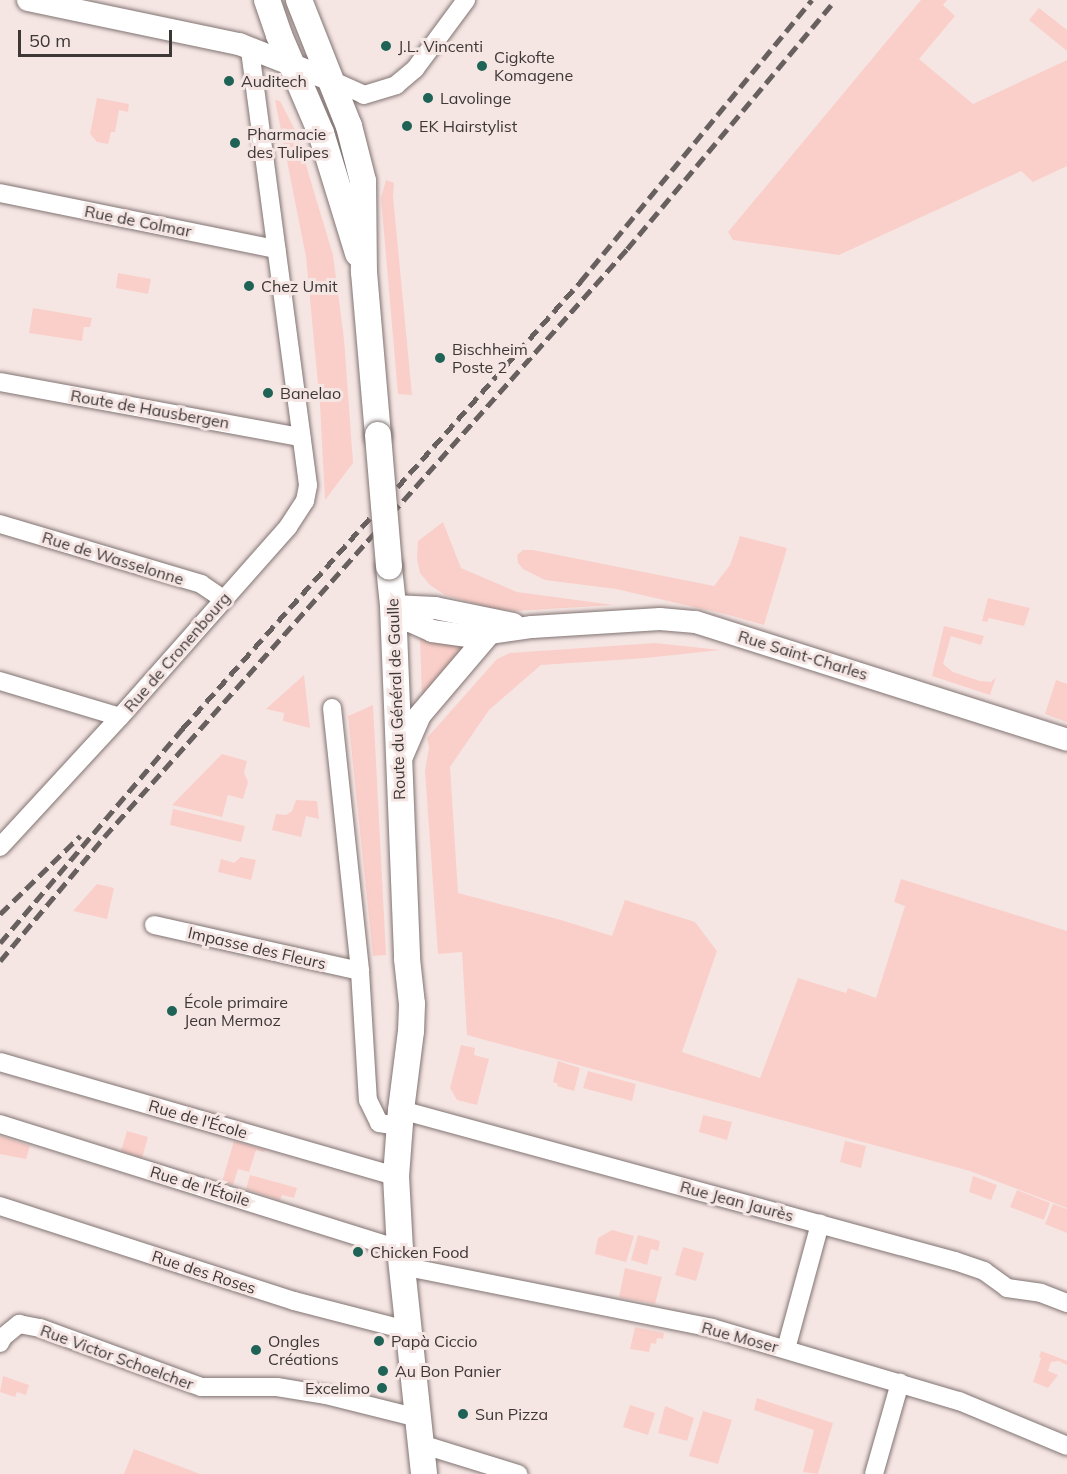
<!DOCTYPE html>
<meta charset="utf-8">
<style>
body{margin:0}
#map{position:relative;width:1067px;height:1474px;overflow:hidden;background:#f5e6e4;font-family:Mulish,sans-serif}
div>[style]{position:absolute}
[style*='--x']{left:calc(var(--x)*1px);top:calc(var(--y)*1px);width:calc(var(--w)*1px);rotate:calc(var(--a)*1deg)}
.green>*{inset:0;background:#facfc9}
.roads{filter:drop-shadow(0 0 2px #817472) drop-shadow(0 0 2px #817472)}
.minor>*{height:18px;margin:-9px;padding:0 9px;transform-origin:9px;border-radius:9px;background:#fff}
.tertiary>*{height:22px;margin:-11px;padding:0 11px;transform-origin:11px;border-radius:11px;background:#fff}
.secondary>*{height:26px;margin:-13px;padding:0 13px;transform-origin:13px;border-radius:13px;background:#fff}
.rail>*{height:4.5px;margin-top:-2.25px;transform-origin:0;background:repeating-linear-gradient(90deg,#68605f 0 12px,transparent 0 18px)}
.bridges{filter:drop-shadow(0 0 2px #817472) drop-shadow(0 0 2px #817472)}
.secondary-bridge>*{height:26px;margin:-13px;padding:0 13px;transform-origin:13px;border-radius:13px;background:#fff}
.dots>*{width:16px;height:16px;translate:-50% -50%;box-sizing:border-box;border:3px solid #f5e6e4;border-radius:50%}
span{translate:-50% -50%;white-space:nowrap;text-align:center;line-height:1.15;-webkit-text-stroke:6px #f5e6e4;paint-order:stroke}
.poi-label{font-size:16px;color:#3d3736}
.left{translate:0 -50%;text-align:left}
.right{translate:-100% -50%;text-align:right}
.street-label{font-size:16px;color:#3d3736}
.scale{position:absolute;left:18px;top:30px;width:154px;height:27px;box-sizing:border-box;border:3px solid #3d3736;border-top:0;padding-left:8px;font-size:18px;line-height:21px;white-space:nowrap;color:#3d3736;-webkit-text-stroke:4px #f5e6e4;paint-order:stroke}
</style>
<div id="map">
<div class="green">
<div style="clip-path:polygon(921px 0,947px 0,943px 5px,955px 16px,919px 59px,973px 104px,1067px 60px,1067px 166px,1033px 182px,1021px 171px,839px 255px,733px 240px,728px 232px)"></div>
<div style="clip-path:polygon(1039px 8px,1067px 30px,1067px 51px,1029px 20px)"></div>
<div style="clip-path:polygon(97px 98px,129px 104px,128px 112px,119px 110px,115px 132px,111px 132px,108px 144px,97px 142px,90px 134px)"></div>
<div style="clip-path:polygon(275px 100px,280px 101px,296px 132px,333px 255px,344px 339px,353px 463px,325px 500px,320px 405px,306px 257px)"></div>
<div style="clip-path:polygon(386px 180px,394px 183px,393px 196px,412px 395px,398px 394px,381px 198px)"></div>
<div style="clip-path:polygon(118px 273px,151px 279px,148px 294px,116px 288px)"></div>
<div style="clip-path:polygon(33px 308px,92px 318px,90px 327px,84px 327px,82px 341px,29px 333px)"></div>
<div style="clip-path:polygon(443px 522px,461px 568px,517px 592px,614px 605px,516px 611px,491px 608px,445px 595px,430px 585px,420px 573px,417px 559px,418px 541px)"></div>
<div style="clip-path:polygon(740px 536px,787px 548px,764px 625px,729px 615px,616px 589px,545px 580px,523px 569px,518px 563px,517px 555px,523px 550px,533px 550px,714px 586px,730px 565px)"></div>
<div style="clip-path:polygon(988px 598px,1030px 608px,1024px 626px,989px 618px,987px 622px,982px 621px)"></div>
<div style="clip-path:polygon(944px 626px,984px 636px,981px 645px,951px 636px,943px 664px,953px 672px,980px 681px,991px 682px,996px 677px,990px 695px,932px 676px)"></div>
<div style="clip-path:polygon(420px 636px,467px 643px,422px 700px)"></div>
<div style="clip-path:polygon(655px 643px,720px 650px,646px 658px,541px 665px,489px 710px,450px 767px,458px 893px,561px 920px,612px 936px,625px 900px,695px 922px,717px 951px,682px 1052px,760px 1078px,798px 978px,846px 993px,848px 988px,876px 998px,905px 906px,894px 902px,901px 879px,1067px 931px,1067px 1208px,970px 1171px,467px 1035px,462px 952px,438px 954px,425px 771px,429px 747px,427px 738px,497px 659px,510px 653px)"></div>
<div style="clip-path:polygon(304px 675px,309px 720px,310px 728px,283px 721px,284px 713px,266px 709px)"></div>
<div style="clip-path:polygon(1056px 680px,1067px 684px,1067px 722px,1045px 714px)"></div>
<div style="clip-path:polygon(373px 705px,386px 955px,373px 956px,348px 716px)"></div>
<div style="clip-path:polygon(222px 754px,247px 761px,244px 773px,248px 782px,243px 799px,228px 795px,222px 817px,172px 805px)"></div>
<div style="clip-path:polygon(296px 800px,317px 801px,319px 819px,306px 816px,301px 837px,272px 830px,276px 814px,286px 815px,292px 811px)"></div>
<div style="clip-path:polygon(173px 809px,245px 826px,241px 842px,170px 825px)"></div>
<div style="clip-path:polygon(241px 857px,256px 860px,251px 880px,218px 872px,221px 859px,234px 863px)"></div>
<div style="clip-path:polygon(97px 884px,114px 888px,107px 919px,73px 911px)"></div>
<div style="clip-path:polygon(461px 1045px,475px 1048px,474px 1055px,489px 1059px,477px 1105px,457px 1100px,450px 1088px)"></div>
<div style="clip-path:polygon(558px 1061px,580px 1068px,574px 1091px,557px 1086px,558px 1084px,553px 1082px)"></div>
<div style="clip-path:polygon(588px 1071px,636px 1084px,632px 1101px,583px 1088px)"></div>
<div style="clip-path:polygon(703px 1115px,732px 1122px,727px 1140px,699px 1132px)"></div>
<div style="clip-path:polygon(127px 1131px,148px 1137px,142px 1158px,121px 1151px)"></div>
<div style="clip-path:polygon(0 1136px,30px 1146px,26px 1159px,0 1154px)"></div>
<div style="clip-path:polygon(234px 1141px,265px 1150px,264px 1152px,256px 1150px,249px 1172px,238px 1169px,233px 1185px,222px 1182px)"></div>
<div style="clip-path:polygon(845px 1141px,866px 1146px,861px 1168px,840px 1162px)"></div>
<div style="clip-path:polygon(250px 1175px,297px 1188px,294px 1198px,282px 1195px,280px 1200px,246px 1189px)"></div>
<div style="clip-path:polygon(973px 1176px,997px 1185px,991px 1200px,969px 1192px)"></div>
<div style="clip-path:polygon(1017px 1190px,1050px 1203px,1044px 1220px,1010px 1207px)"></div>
<div style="clip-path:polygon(1053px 1204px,1067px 1209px,1067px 1233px,1045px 1224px)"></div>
<div style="clip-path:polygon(612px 1230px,634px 1236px,626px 1262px,595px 1254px,598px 1238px)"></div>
<div style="clip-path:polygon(638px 1235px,660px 1241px,658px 1251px,651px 1249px,647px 1265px,631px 1260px)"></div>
<div style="clip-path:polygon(683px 1247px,704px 1253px,696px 1281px,675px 1275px)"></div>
<div style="clip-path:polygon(625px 1268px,662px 1277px,655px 1304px,619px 1297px)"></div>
<div style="clip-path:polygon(635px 1327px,664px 1333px,663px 1339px,657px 1338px,656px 1344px,651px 1343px,649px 1352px,630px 1349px)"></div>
<div style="clip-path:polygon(1041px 1351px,1067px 1361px,1067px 1365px,1059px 1361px,1051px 1362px,1048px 1371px,1058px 1375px,1048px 1388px,1033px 1382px,1041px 1358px,1039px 1357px)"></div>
<div style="clip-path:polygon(3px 1376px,29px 1385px,26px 1395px,17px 1392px,15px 1397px,0 1392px)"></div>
<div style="clip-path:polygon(757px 1398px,833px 1423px,818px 1474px,803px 1472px,814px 1430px,754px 1410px)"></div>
<div style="clip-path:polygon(630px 1405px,655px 1413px,648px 1435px,623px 1427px)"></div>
<div style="clip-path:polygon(665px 1406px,694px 1418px,687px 1441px,658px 1433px)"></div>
<div style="clip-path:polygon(703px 1411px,732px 1420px,718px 1464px,689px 1456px)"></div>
<div style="clip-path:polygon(134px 1449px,200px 1474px,124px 1474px)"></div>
</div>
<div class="roads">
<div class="minor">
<div style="--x:331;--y:80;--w:36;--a:24"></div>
<div style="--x:364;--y:95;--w:34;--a:-17"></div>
<div style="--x:396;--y:85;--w:25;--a:-40"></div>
<div style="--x:415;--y:69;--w:86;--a:-53.5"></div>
<div style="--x:0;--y:193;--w:282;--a:11.5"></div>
<div style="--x:0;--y:382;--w:306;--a:10.4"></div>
<div style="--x:0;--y:524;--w:210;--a:16.6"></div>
<div style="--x:201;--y:584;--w:27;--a:34"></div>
<div style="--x:0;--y:681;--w:125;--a:16.7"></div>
<div style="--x:332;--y:708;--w:264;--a:83.9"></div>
<div style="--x:360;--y:971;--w:129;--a:86.5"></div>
<div style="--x:368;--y:1100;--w:25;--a:64"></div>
<div style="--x:379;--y:1123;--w:20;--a:9"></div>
<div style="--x:0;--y:847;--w:177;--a:-47.3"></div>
<div style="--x:120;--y:717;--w:254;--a:-48.5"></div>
<div style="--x:288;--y:527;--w:31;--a:-57"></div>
<div style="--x:305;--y:501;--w:16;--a:-79"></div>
<div style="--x:308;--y:485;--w:441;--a:-97.6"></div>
<div style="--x:154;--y:925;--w:211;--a:12.6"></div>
<div style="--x:0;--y:1062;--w:412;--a:16.1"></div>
<div style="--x:401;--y:1110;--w:574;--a:15.25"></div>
<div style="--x:955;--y:1261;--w:31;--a:19"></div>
<div style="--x:984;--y:1271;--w:29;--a:36"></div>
<div style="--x:1007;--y:1288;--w:34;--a:8"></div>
<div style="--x:1041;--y:1293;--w:28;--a:21"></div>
<div style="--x:0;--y:1124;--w:419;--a:17.4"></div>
<div style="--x:0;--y:1206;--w:309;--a:17.9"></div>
<div style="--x:294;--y:1301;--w:120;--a:14.5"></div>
<div style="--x:402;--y:1266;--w:316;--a:11.3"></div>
<div style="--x:712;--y:1328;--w:258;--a:16.5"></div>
<div style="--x:959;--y:1401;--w:117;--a:22.6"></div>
<div style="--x:0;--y:1343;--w:7;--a:-63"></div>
<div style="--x:3;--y:1337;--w:21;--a:-39"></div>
<div style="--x:19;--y:1324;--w:21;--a:11"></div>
<div style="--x:40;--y:1328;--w:171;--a:20.1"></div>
<div style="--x:201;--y:1387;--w:76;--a:0"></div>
<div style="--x:277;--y:1387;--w:50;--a:9.3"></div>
<div style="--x:326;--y:1395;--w:95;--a:14"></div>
<div style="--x:786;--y:1349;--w:130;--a:-74.8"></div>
<div style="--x:421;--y:1444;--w:102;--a:17.2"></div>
<div style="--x:874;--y:1474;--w:95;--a:-74.1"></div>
</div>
<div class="tertiary">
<div style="--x:28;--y:0;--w:216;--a:11.8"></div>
<div style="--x:239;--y:44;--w:99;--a:21.4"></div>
<div style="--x:393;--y:606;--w:23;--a:41"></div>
<div style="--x:410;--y:621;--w:24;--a:24"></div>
<div style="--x:432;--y:631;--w:36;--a:8"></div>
<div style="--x:468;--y:636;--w:65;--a:-8"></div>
<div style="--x:532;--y:627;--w:128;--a:-3.6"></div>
<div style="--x:660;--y:619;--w:36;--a:5"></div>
<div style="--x:696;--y:622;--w:389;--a:17.6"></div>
<div style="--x:393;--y:606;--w:42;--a:2.7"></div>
<div style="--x:435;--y:608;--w:80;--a:11.6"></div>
<div style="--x:401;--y:759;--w:48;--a:-66.6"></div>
<div style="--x:420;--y:715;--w:105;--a:-49.6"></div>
</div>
<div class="secondary">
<div style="--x:267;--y:0;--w:37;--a:71"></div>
<div style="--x:279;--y:35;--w:107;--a:66.8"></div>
<div style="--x:321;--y:133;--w:126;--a:72.9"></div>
<div style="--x:299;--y:0;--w:136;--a:68.4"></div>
<div style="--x:349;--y:126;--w:57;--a:75.7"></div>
<div style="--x:363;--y:181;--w:91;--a:89.4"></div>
<div style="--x:364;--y:272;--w:164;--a:85.1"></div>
<div style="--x:389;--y:567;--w:39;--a:84"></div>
<div style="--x:393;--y:606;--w:353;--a:87.7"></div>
<div style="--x:407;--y:959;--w:45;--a:83.7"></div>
<div style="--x:412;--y:1004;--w:27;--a:92"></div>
<div style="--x:411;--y:1031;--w:80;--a:97.2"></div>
<div style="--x:401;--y:1110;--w:66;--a:94.3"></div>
<div style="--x:396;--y:1176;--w:73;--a:86.9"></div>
<div style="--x:400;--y:1249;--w:226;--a:83.9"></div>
</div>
</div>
<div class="rail">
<div style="--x:0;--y:914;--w:112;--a:-44.3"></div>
<div style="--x:0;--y:943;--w:281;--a:-49.6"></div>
<div style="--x:182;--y:729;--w:599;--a:-48.32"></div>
<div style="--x:580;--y:282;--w:365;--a:-50.6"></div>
<div style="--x:0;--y:961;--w:162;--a:-50"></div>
<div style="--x:104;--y:837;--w:787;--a:-48.35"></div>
<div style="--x:627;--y:249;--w:324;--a:-50.1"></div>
</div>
<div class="bridges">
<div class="secondary-bridge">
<div style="--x:378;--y:435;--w:132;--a:85.2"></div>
</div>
</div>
<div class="dots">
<div style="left:386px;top:46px;background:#1e6355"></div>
<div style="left:482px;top:66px;background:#1e6355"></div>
<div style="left:229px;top:81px;background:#1e6355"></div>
<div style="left:428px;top:98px;background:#1e6355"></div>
<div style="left:407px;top:126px;background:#1e6355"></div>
<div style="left:235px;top:143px;background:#1e6355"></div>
<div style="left:249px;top:286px;background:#1e6355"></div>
<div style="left:440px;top:358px;background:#1e6355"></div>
<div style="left:268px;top:393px;background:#1e6355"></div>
<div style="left:172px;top:1011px;background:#1e6355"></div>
<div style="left:358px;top:1252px;background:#1e6355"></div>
<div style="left:379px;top:1341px;background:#1e6355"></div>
<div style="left:256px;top:1350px;background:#1e6355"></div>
<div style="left:383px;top:1371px;background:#1e6355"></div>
<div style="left:382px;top:1388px;background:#1e6355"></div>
<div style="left:463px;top:1414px;background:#1e6355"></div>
</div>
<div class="poi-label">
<span class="left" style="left:398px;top:46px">J.L. Vincenti</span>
<span class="left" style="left:494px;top:66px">Cigkofte<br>Komagene</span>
<span class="left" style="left:241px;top:81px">Auditech</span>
<span class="left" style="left:440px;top:98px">Lavolinge</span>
<span class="left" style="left:419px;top:126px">EK Hairstylist</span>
<span class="left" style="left:247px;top:143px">Pharmacie<br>des Tulipes</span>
<span class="left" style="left:261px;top:286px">Chez Umit</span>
<span class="left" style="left:452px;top:358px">Bischheim<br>Poste 2</span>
<span class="left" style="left:280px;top:393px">Banelao</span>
<span class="left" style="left:184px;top:1011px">École primaire<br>Jean Mermoz</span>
<span class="left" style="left:370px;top:1252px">Chicken Food</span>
<span class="left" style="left:268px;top:1350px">Ongles<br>Créations</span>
<span class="left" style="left:391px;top:1341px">Papà Ciccio</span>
<span class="left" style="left:395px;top:1371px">Au Bon Panier</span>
<span class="right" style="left:370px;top:1388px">Excelimo</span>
<span class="left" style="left:475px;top:1414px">Sun Pizza</span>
</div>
<div class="street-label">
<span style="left:138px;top:221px;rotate:11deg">Rue de Colmar</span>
<span style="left:150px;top:409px;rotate:10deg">Route de Hausbergen</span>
<span style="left:113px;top:558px;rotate:17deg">Rue de Wasselonne</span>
<span style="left:177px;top:652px;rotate:-49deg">Rue de Cronenbourg</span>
<span style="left:803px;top:655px;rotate:17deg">Rue Saint-Charles</span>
<span style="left:396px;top:699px;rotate:-92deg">Route du Général de Gaulle</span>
<span style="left:257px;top:948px;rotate:13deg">Impasse des Fleurs</span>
<span style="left:198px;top:1119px;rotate:16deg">Rue de l'École</span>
<span style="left:200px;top:1186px;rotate:17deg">Rue de l'Étoile</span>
<span style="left:737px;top:1201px;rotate:15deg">Rue Jean Jaurès</span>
<span style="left:204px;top:1272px;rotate:18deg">Rue des Roses</span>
<span style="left:740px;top:1337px;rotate:15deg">Rue Moser</span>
<span style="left:117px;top:1357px;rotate:20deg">Rue Victor Schoelcher</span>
</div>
<div class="scale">50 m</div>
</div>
